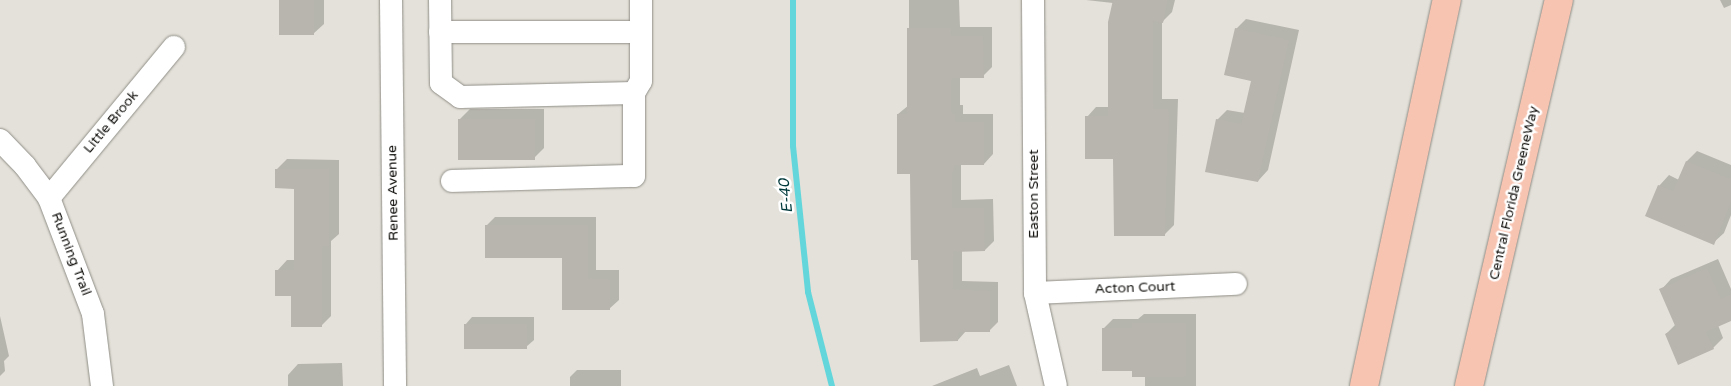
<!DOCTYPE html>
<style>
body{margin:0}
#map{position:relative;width:1731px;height:386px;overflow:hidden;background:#e3e1d9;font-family:"Varela Round",sans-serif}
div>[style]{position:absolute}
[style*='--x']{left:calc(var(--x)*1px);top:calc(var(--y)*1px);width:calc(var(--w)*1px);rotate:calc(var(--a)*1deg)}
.shadow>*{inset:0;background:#0003}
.stream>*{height:6px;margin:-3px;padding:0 3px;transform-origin:3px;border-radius:3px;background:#62d6db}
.building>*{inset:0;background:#b7b5ae}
.roads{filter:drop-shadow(0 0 1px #908e87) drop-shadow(0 0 1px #908e87)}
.minor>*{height:22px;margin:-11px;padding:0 11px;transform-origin:11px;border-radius:11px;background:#fff}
.highway>*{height:28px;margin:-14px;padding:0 14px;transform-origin:14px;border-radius:14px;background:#f8c4b2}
span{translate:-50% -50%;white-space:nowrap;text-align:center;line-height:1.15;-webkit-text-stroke:5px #fff;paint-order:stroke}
.street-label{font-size:14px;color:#13120f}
.water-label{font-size:15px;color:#00393b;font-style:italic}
</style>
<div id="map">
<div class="shadow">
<div style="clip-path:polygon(280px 0,324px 0,324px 24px,313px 34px)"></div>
<div style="clip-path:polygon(909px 0,959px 0,960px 27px,992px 27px,992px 67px,983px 76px,960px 76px,960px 105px,963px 105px,963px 114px,993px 114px,993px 154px,984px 164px,961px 164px,961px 200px,993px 199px,994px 241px,985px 250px,962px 251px,962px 281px,998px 282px,998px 322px,989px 331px,966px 331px,958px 340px,919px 259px,911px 173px,898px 114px,909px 105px)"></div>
<div style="clip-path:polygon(1086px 0,1175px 0,1172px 12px,1162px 22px,1162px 99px,1178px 99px,1174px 225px,1164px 235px,1087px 117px,1096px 107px,1109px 107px,1113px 3px)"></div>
<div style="clip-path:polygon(1720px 0,1731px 0,1731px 5px,1724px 8px)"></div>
<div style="clip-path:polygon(1246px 19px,1299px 30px,1268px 170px,1258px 181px,1217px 120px,1227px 110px,1245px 113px,1253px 80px,1236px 29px)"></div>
<div style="clip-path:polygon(470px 109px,544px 109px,544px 148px,534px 158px,460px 119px)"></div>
<div style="clip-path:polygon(1697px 151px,1731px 165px,1731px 215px,1724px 233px,1713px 243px,1659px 186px,1669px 175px,1679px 180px,1687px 161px)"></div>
<div style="clip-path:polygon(287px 159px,339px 160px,339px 234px,331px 241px,331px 316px,321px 326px,292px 295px,277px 271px,287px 260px,295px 260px,295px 187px,276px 170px)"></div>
<div style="clip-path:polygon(495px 217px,596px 217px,596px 270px,619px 270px,619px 300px,609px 309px,563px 257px,486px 226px)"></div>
<div style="clip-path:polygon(1718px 259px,1731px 289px,1731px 319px,1718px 325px,1723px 338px,1713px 348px,1666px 334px,1676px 324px,1661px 290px,1671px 279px)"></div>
<div style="clip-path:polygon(1144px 314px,1196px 314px,1196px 386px,1145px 386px,1145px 376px,1134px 369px,1103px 329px,1113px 319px,1138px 319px)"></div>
<div style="clip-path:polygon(0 316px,9px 356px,4px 361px,5px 371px,0 376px)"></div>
<div style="clip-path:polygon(472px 317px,534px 317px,534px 340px,526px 347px,465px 325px)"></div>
<div style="clip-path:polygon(342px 363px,343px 386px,288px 386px,288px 375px,298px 364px)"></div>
<div style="clip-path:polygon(1009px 365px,1017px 386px,932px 386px,977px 368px,980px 376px)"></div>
<div style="clip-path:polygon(577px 370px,621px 370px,621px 386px,570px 386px,570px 377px)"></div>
</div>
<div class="stream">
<div style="--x:793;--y:0;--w:146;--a:90"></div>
<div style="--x:793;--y:146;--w:147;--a:84.1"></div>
<div style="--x:808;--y:292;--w:97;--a:75.7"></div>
</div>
<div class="building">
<div style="clip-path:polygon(279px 0,314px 0,314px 35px,279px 35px)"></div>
<div style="clip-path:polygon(1113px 0,1168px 0,1163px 23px,1153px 21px,1153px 109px,1169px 109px,1165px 236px,1114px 236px,1113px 159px,1085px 159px,1085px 116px,1108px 116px,1108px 22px)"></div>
<div style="clip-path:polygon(907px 28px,951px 28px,951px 36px,983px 36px,984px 78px,951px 78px,951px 114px,955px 114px,955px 122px,984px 122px,984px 165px,955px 165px,952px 174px,952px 208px,984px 208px,985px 251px,953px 252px,953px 289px,990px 291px,990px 332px,958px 332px,958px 341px,920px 342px,918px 260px,911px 260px,910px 174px,897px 174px,897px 114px,907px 114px)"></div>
<div style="clip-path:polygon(1235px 28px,1289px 40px,1258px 182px,1205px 172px,1216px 119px,1241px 124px,1251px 81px,1224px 75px)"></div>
<div style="clip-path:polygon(458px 119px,535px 119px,535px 160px,458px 160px)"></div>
<div style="clip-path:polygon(1686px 161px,1731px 179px,1731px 202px,1714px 245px,1645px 216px,1658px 185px,1673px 191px)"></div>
<div style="clip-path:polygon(275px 169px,329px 169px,329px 246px,322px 246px,322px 327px,291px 327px,291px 296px,275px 296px,275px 270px,294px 270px,294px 189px,275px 188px)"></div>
<div style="clip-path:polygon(485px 225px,588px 225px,588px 279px,610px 279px,610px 310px,562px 310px,562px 258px,485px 258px)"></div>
<div style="clip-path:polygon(1707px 268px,1721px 299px,1731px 294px,1731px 321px,1706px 332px,1714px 349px,1678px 365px,1665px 334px,1676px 328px,1659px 289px)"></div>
<div style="clip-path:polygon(1132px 323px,1186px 323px,1186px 377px,1132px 377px,1132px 371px,1102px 371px,1102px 328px,1132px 328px)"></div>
<div style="clip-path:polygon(464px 324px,527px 324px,527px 349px,464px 349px)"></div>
</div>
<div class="roads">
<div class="minor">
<div style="--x:391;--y:0;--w:386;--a:89.4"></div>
<div style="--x:440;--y:0;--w:83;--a:89.3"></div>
<div style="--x:441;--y:83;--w:24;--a:36"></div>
<div style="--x:460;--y:97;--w:174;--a:-1.3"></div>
<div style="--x:634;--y:93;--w:14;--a:-60"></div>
<div style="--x:641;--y:81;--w:81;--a:-90"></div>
<div style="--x:1033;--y:0;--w:293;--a:89.6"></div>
<div style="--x:1035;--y:293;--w:95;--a:77.3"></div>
<div style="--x:440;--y:32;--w:201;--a:0"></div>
<div style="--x:0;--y:140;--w:36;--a:46"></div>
<div style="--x:25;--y:166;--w:40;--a:53"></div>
<div style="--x:49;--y:198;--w:124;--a:69.2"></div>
<div style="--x:93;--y:314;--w:73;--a:82.9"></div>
<div style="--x:452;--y:181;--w:182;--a:-1.6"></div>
<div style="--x:634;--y:176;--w:83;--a:-90"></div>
<div style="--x:49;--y:198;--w:196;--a:-50.4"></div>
<div style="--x:1035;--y:293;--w:201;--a:-2.6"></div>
</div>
<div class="highway">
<div style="--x:1364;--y:386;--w:395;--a:-77.9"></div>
<div style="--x:1469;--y:386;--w:396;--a:-76.9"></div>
</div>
</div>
<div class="street-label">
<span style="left:111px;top:122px;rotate:-50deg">Little Brook</span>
<span style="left:393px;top:193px;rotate:-91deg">Renee Avenue</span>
<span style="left:1514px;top:193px;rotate:-77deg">Central Florida GreeneWay</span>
<span style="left:1034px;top:194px;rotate:-90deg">Easton Street</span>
<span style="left:71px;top:254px;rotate:69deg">Running Trail</span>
<span style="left:1135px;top:288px;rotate:-2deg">Acton Court</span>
</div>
<div class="water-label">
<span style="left:786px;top:196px;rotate:-96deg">E-40</span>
</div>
</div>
